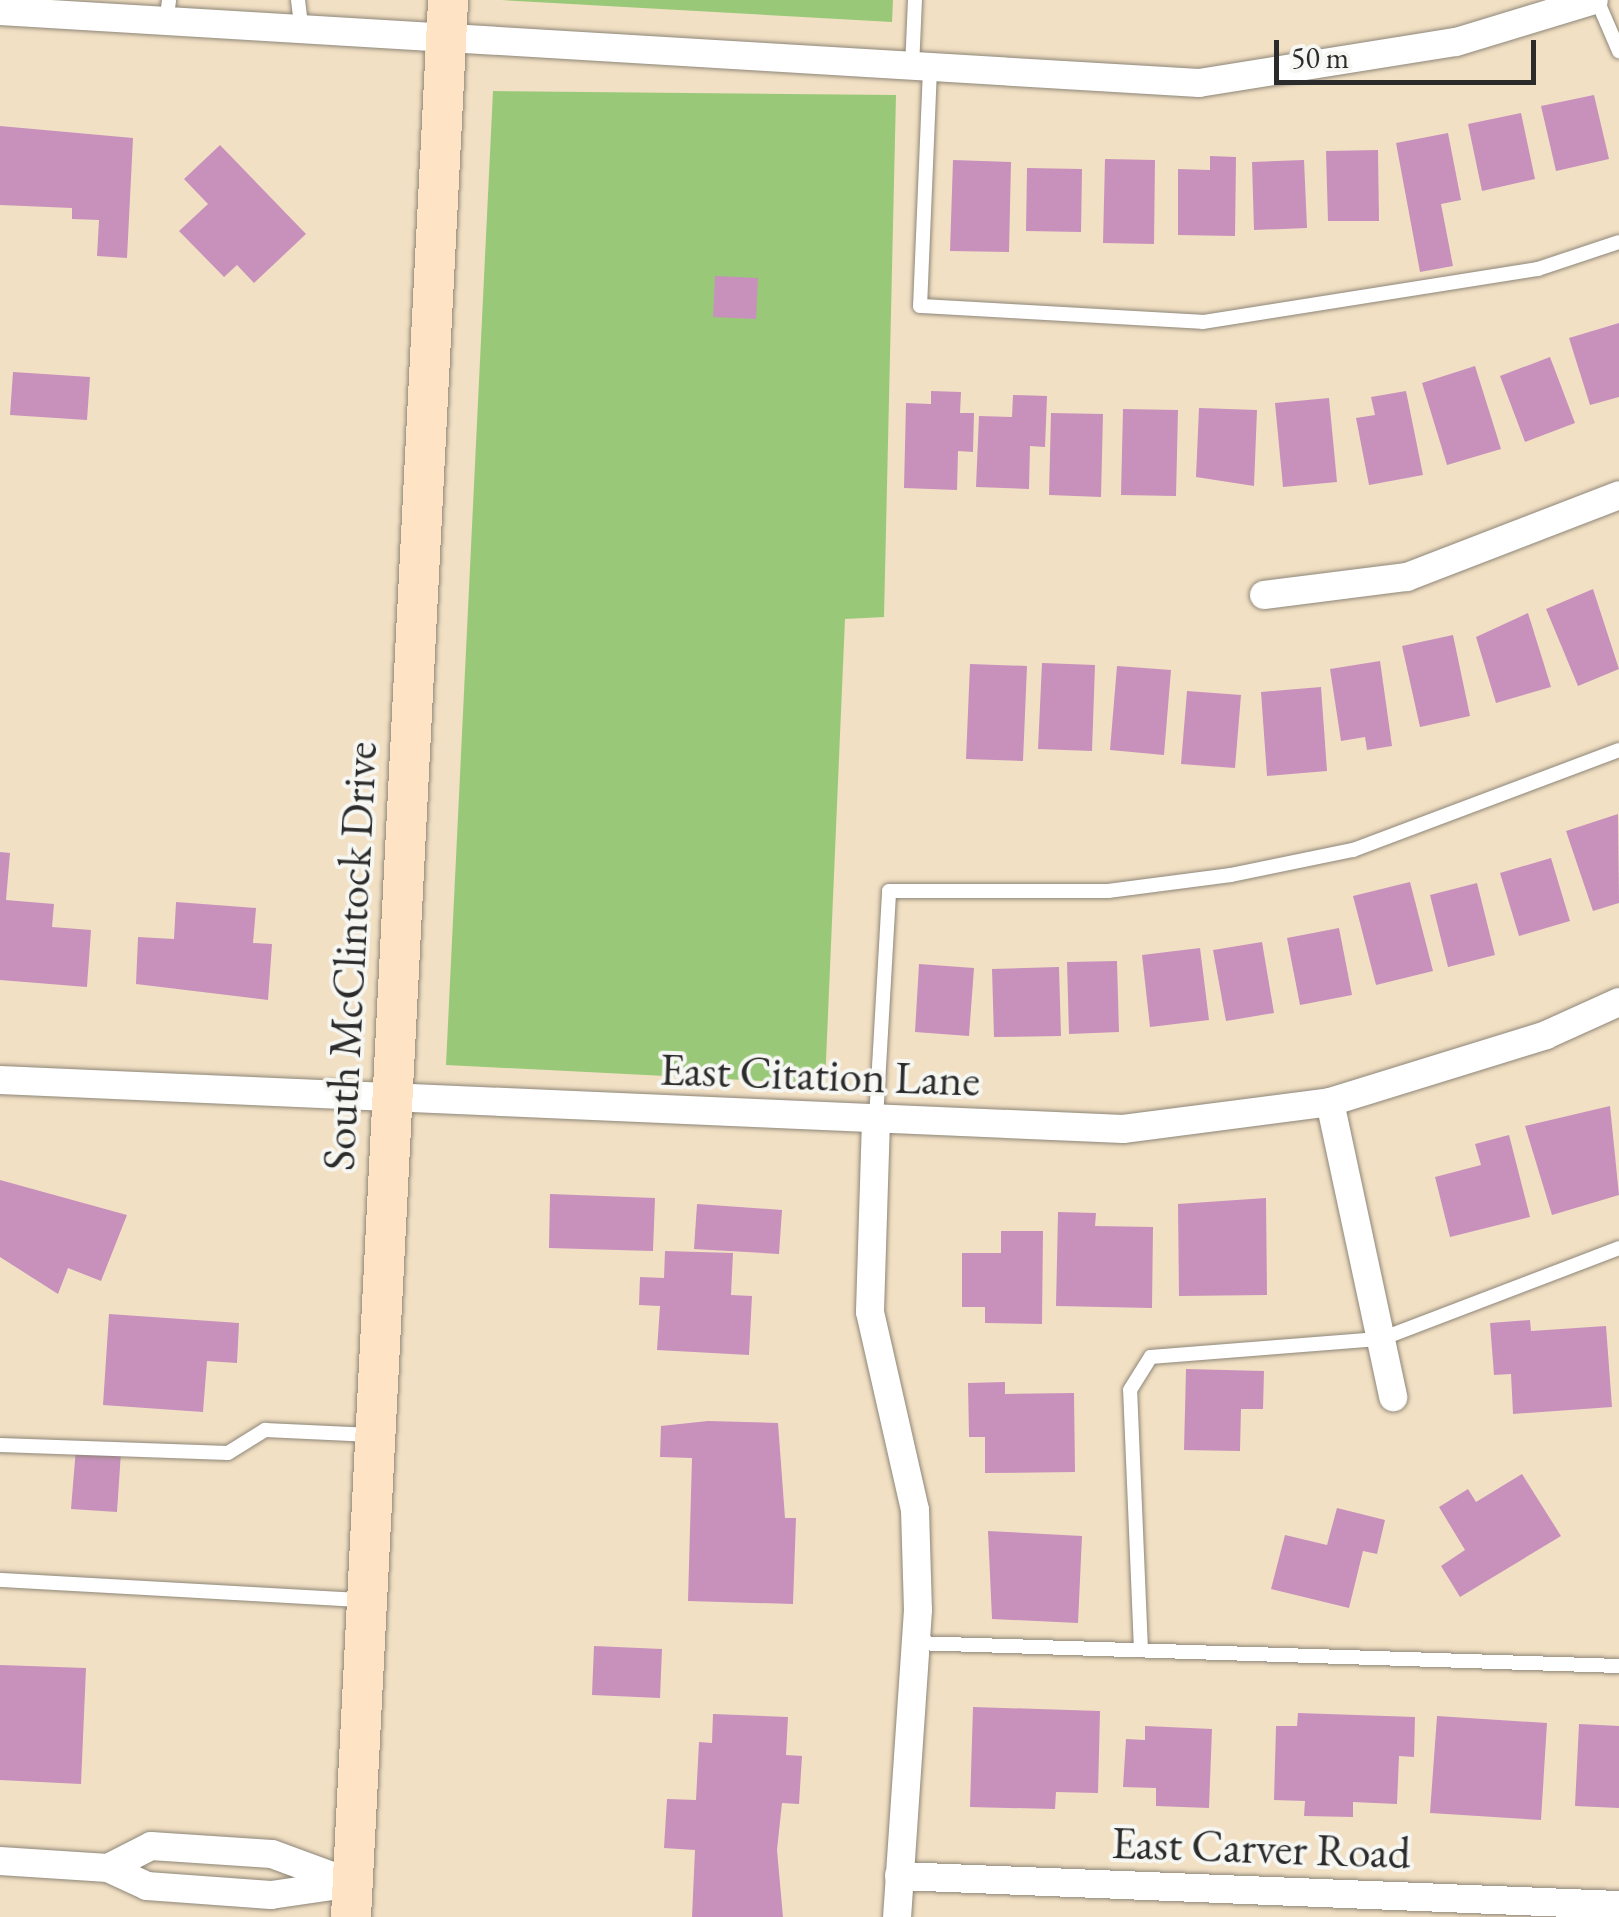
<!DOCTYPE html>
<style>
body{margin:0}
#map{position:relative;width:1619px;height:1917px;overflow:hidden;background:#f2e0c4;font-family:"EB Garamond",serif}
div>[style]{position:absolute}
[style*='--x']{left:calc(var(--x)*1px);top:calc(var(--y)*1px);width:calc(var(--w)*1px);rotate:calc(var(--a)*1deg)}
.green>*{inset:0;background:#99c978}
.building>*{inset:0;background:#c791bc}
.roads{filter:drop-shadow(0 0 2px #8e8678) drop-shadow(0 0 2px #8e8678)}
.lane>*{height:14px;margin:-7px;padding:0 7px;transform-origin:7px;border-radius:7px;background:#fff}
.street>*{height:28px;margin:-14px;padding:0 14px;transform-origin:14px;border-radius:14px;background:#fff}
.secondary>*{height:40px;margin:-20px;padding:0 20px;transform-origin:20px;border-radius:20px;background:#fee4c5}
span{translate:-50% -50%;white-space:nowrap;text-align:center;line-height:1.15;-webkit-text-stroke:8px #f6f6f2;paint-order:stroke}
.street-label{font-size:45px;color:#2b2b2b}
.scale{position:absolute;left:1274px;top:40px;width:262px;height:45px;box-sizing:border-box;border:5px solid #2b2b2b;border-top:0;padding-left:12px;font-size:30px;line-height:35px;white-space:nowrap;color:#2b2b2b;-webkit-text-stroke:8px #f6f6f2;paint-order:stroke}
</style>
<div id="map">
<div class="green">
<div style="clip-path:polygon(501px 0,893px 0,892px 22px)"></div>
<div style="clip-path:polygon(493px 91px,896px 95px,884px 617px,845px 619px,825px 1084px,446px 1065px)"></div>
</div>
<div class="building">
<div style="clip-path:polygon(1594px 95px,1609px 159px,1556px 171px,1541px 106px)"></div>
<div style="clip-path:polygon(1521px 113px,1535px 179px,1482px 191px,1468px 124px)"></div>
<div style="clip-path:polygon(0 126px,133px 138px,127px 258px,97px 256px,99px 220px,72px 219px,72px 208px,0 205px)"></div>
<div style="clip-path:polygon(1448px 133px,1461px 200px,1441px 204px,1453px 266px,1420px 272px,1396px 143px)"></div>
<div style="clip-path:polygon(220px 145px,306px 234px,254px 283px,237px 265px,224px 277px,179px 231px,208px 204px,184px 179px)"></div>
<div style="clip-path:polygon(1378px 150px,1379px 221px,1328px 221px,1326px 151px)"></div>
<div style="clip-path:polygon(1210px 156px,1236px 157px,1235px 236px,1178px 235px,1178px 169px,1210px 170px)"></div>
<div style="clip-path:polygon(1105px 159px,1155px 160px,1154px 244px,1103px 243px)"></div>
<div style="clip-path:polygon(953px 160px,1011px 162px,1009px 252px,950px 251px)"></div>
<div style="clip-path:polygon(1304px 160px,1307px 228px,1254px 230px,1252px 162px)"></div>
<div style="clip-path:polygon(1027px 168px,1082px 169px,1081px 232px,1026px 231px)"></div>
<div style="clip-path:polygon(715px 276px,758px 278px,756px 319px,713px 317px)"></div>
<div style="clip-path:polygon(1619px 323px,1619px 397px,1590px 405px,1569px 338px)"></div>
<div style="clip-path:polygon(1550px 357px,1575px 423px,1525px 442px,1500px 376px)"></div>
<div style="clip-path:polygon(1475px 366px,1501px 449px,1447px 465px,1422px 383px)"></div>
<div style="clip-path:polygon(13px 372px,90px 377px,87px 420px,10px 415px)"></div>
<div style="clip-path:polygon(931px 391px,961px 392px,960px 413px,974px 413px,973px 452px,958px 451px,957px 490px,904px 488px,906px 403px,931px 404px)"></div>
<div style="clip-path:polygon(1406px 391px,1423px 475px,1369px 485px,1356px 418px,1375px 415px,1371px 397px)"></div>
<div style="clip-path:polygon(1013px 395px,1047px 396px,1045px 447px,1030px 446px,1029px 489px,976px 487px,979px 416px,1012px 417px)"></div>
<div style="clip-path:polygon(1329px 398px,1337px 482px,1283px 487px,1275px 403px)"></div>
<div style="clip-path:polygon(1199px 408px,1257px 410px,1254px 486px,1196px 477px)"></div>
<div style="clip-path:polygon(1123px 409px,1178px 410px,1176px 496px,1121px 495px)"></div>
<div style="clip-path:polygon(1051px 413px,1103px 414px,1101px 497px,1049px 495px)"></div>
<div style="clip-path:polygon(1593px 589px,1619px 669px,1578px 686px,1546px 609px)"></div>
<div style="clip-path:polygon(1528px 613px,1551px 687px,1496px 703px,1476px 637px)"></div>
<div style="clip-path:polygon(1453px 635px,1470px 716px,1420px 727px,1402px 646px)"></div>
<div style="clip-path:polygon(1380px 661px,1392px 746px,1367px 750px,1365px 737px,1341px 741px,1330px 669px)"></div>
<div style="clip-path:polygon(1042px 663px,1095px 665px,1092px 751px,1038px 749px)"></div>
<div style="clip-path:polygon(970px 664px,1027px 666px,1023px 761px,966px 759px)"></div>
<div style="clip-path:polygon(1117px 666px,1171px 670px,1164px 755px,1110px 750px)"></div>
<div style="clip-path:polygon(1321px 687px,1327px 771px,1267px 776px,1261px 692px)"></div>
<div style="clip-path:polygon(1187px 691px,1241px 695px,1235px 768px,1181px 764px)"></div>
<div style="clip-path:polygon(1618px 814px,1619px 903px,1593px 911px,1566px 831px)"></div>
<div style="clip-path:polygon(0 852px,10px 853px,6px 900px,54px 904px,52px 927px,91px 930px,87px 987px,0 980px)"></div>
<div style="clip-path:polygon(1551px 858px,1570px 921px,1519px 936px,1500px 873px)"></div>
<div style="clip-path:polygon(1410px 882px,1433px 971px,1376px 985px,1353px 896px)"></div>
<div style="clip-path:polygon(1477px 883px,1495px 955px,1448px 967px,1430px 895px)"></div>
<div style="clip-path:polygon(176px 902px,256px 908px,253px 943px,272px 944px,268px 1000px,136px 984px,138px 937px,174px 939px)"></div>
<div style="clip-path:polygon(1339px 928px,1352px 995px,1300px 1005px,1287px 938px)"></div>
<div style="clip-path:polygon(1262px 942px,1274px 1013px,1226px 1021px,1213px 950px)"></div>
<div style="clip-path:polygon(1200px 948px,1209px 1020px,1150px 1027px,1142px 955px)"></div>
<div style="clip-path:polygon(1117px 961px,1119px 1032px,1069px 1034px,1067px 962px)"></div>
<div style="clip-path:polygon(919px 964px,974px 968px,969px 1036px,915px 1032px)"></div>
<div style="clip-path:polygon(1059px 967px,1061px 1036px,994px 1037px,992px 969px)"></div>
<div style="clip-path:polygon(1610px 1106px,1619px 1195px,1552px 1215px,1525px 1126px)"></div>
<div style="clip-path:polygon(1509px 1135px,1530px 1217px,1450px 1237px,1435px 1177px,1481px 1165px,1475px 1144px)"></div>
<div style="clip-path:polygon(0 1180px,127px 1215px,101px 1281px,68px 1268px,58px 1294px,0 1257px)"></div>
<div style="clip-path:polygon(550px 1194px,655px 1198px,653px 1251px,549px 1248px)"></div>
<div style="clip-path:polygon(1266px 1198px,1267px 1295px,1179px 1296px,1178px 1204px)"></div>
<div style="clip-path:polygon(697px 1204px,782px 1210px,779px 1254px,694px 1249px)"></div>
<div style="clip-path:polygon(1058px 1212px,1096px 1213px,1095px 1226px,1153px 1227px,1152px 1308px,1056px 1306px)"></div>
<div style="clip-path:polygon(1001px 1231px,1043px 1231px,1042px 1324px,985px 1323px,985px 1307px,962px 1307px,962px 1253px,1001px 1253px)"></div>
<div style="clip-path:polygon(665px 1251px,733px 1253px,731px 1295px,752px 1296px,749px 1355px,657px 1350px,660px 1306px,639px 1305px,640px 1277px,664px 1278px)"></div>
<div style="clip-path:polygon(109px 1314px,239px 1323px,237px 1363px,207px 1361px,203px 1412px,103px 1405px)"></div>
<div style="clip-path:polygon(1530px 1320px,1531px 1331px,1606px 1326px,1612px 1407px,1513px 1414px,1511px 1374px,1494px 1375px,1490px 1323px)"></div>
<div style="clip-path:polygon(1186px 1369px,1264px 1371px,1263px 1409px,1241px 1409px,1240px 1451px,1184px 1450px)"></div>
<div style="clip-path:polygon(1005px 1382px,1005px 1394px,1074px 1393px,1075px 1472px,985px 1473px,985px 1437px,969px 1437px,968px 1383px)"></div>
<div style="clip-path:polygon(708px 1421px,778px 1423px,785px 1518px,796px 1518px,793px 1604px,688px 1601px,692px 1458px,660px 1457px,661px 1426px)"></div>
<div style="clip-path:polygon(76px 1448px,121px 1452px,117px 1512px,71px 1509px)"></div>
<div style="clip-path:polygon(1522px 1474px,1561px 1536px,1460px 1597px,1441px 1566px,1465px 1550px,1439px 1507px,1468px 1489px,1476px 1502px)"></div>
<div style="clip-path:polygon(1337px 1508px,1385px 1520px,1377px 1554px,1363px 1551px,1349px 1608px,1271px 1589px,1285px 1535px,1327px 1545px)"></div>
<div style="clip-path:polygon(988px 1531px,1082px 1536px,1078px 1623px,992px 1619px)"></div>
<div style="clip-path:polygon(594px 1646px,662px 1649px,660px 1698px,592px 1695px)"></div>
<div style="clip-path:polygon(0 1665px,86px 1668px,81px 1784px,0 1780px)"></div>
<div style="clip-path:polygon(973px 1707px,1100px 1711px,1098px 1793px,1056px 1792px,1055px 1809px,970px 1807px)"></div>
<div style="clip-path:polygon(1298px 1713px,1415px 1717px,1414px 1757px,1399px 1756px,1397px 1804px,1353px 1802px,1353px 1817px,1304px 1816px,1305px 1801px,1274px 1800px,1276px 1726px,1297px 1726px)"></div>
<div style="clip-path:polygon(713px 1714px,788px 1717px,786px 1755px,802px 1756px,799px 1804px,782px 1803px,777px 1850px,783px 1917px,692px 1917px,695px 1850px,664px 1848px,667px 1799px,696px 1800px,699px 1742px,712px 1743px)"></div>
<div style="clip-path:polygon(1437px 1716px,1547px 1723px,1541px 1820px,1430px 1813px)"></div>
<div style="clip-path:polygon(1579px 1724px,1619px 1726px,1619px 1808px,1575px 1806px)"></div>
<div style="clip-path:polygon(1145px 1726px,1212px 1729px,1209px 1808px,1156px 1806px,1156px 1788px,1123px 1787px,1126px 1739px,1145px 1740px)"></div>
</div>
<div class="roads">
<div class="lane">
<div style="--x:298;--y:0;--w:33;--a:83"></div>
<div style="--x:1597;--y:0;--w:56;--a:66.7"></div>
<div style="--x:166;--y:22;--w:22;--a:-82"></div>
<div style="--x:912;--y:68;--w:68;--a:-87.5"></div>
<div style="--x:930;--y:69;--w:237;--a:92.4"></div>
<div style="--x:920;--y:306;--w:283;--a:3.2"></div>
<div style="--x:1203;--y:322;--w:339;--a:-9"></div>
<div style="--x:1538;--y:269;--w:85;--a:-18.4"></div>
<div style="--x:876;--y:1119;--w:228;--a:-86.7"></div>
<div style="--x:889;--y:891;--w:219;--a:0"></div>
<div style="--x:1108;--y:891;--w:124;--a:-7.4"></div>
<div style="--x:1231;--y:875;--w:125;--a:-11.6"></div>
<div style="--x:1353;--y:850;--w:284;--a:-20.6"></div>
<div style="--x:0;--y:1445;--w:228;--a:2"></div>
<div style="--x:228;--y:1453;--w:44;--a:-31.9"></div>
<div style="--x:265;--y:1430;--w:107;--a:2.7"></div>
<div style="--x:0;--y:1580;--w:362;--a:3.2"></div>
<div style="--x:915;--y:1643;--w:704;--a:1.87"></div>
<div style="--x:1141;--y:1650;--w:260;--a:-92.4"></div>
<div style="--x:1130;--y:1390;--w:39;--a:-58"></div>
<div style="--x:1151;--y:1357;--w:231;--a:-4.5"></div>
<div style="--x:1381;--y:1339;--w:255;--a:-20.9"></div>
</div>
<div class="street">
<div style="--x:0;--y:11;--w:1201;--a:3.44"></div>
<div style="--x:1199;--y:83;--w:260;--a:-9.1"></div>
<div style="--x:1456;--y:42;--w:144;--a:-16.9"></div>
<div style="--x:1264;--y:595;--w:144;--a:-7.2"></div>
<div style="--x:1407;--y:577;--w:227;--a:-21.1"></div>
<div style="--x:0;--y:1080;--w:1124;--a:2.5"></div>
<div style="--x:1123;--y:1129;--w:209;--a:-7.4"></div>
<div style="--x:1330;--y:1102;--w:226;--a:-17.2"></div>
<div style="--x:1546;--y:1035;--w:80;--a:-24.3"></div>
<div style="--x:1330;--y:1102;--w:302;--a:77.9"></div>
<div style="--x:876;--y:1120;--w:192;--a:91.8"></div>
<div style="--x:870;--y:1312;--w:203;--a:77.2"></div>
<div style="--x:915;--y:1510;--w:100;--a:88.3"></div>
<div style="--x:918;--y:1610;--w:308;--a:93.9"></div>
<div style="--x:0;--y:1861;--w:108;--a:3.7"></div>
<div style="--x:108;--y:1868;--w:43;--a:24.8"></div>
<div style="--x:147;--y:1886;--w:124;--a:4.2"></div>
<div style="--x:271;--y:1895;--w:83;--a:-8.3"></div>
<div style="--x:108;--y:1868;--w:48;--a:-27.1"></div>
<div style="--x:151;--y:1846;--w:121;--a:3.8"></div>
<div style="--x:272;--y:1854;--w:84;--a:20.2"></div>
<div style="--x:899;--y:1876;--w:721;--a:2.31"></div>
</div>
<div class="secondary">
<div style="--x:351;--y:1917;--w:1919;--a:-87.1"></div>
</div>
</div>
<div class="street-label">
<span style="left:350px;top:956px;rotate:-87deg">South McClintock Drive</span>
<span style="left:820px;top:1075px;rotate:2deg">East Citation Lane</span>
<span style="left:1261px;top:1848px;rotate:2deg">East Carver Road</span>
</div>
<div class="scale">50 m</div>
</div>
